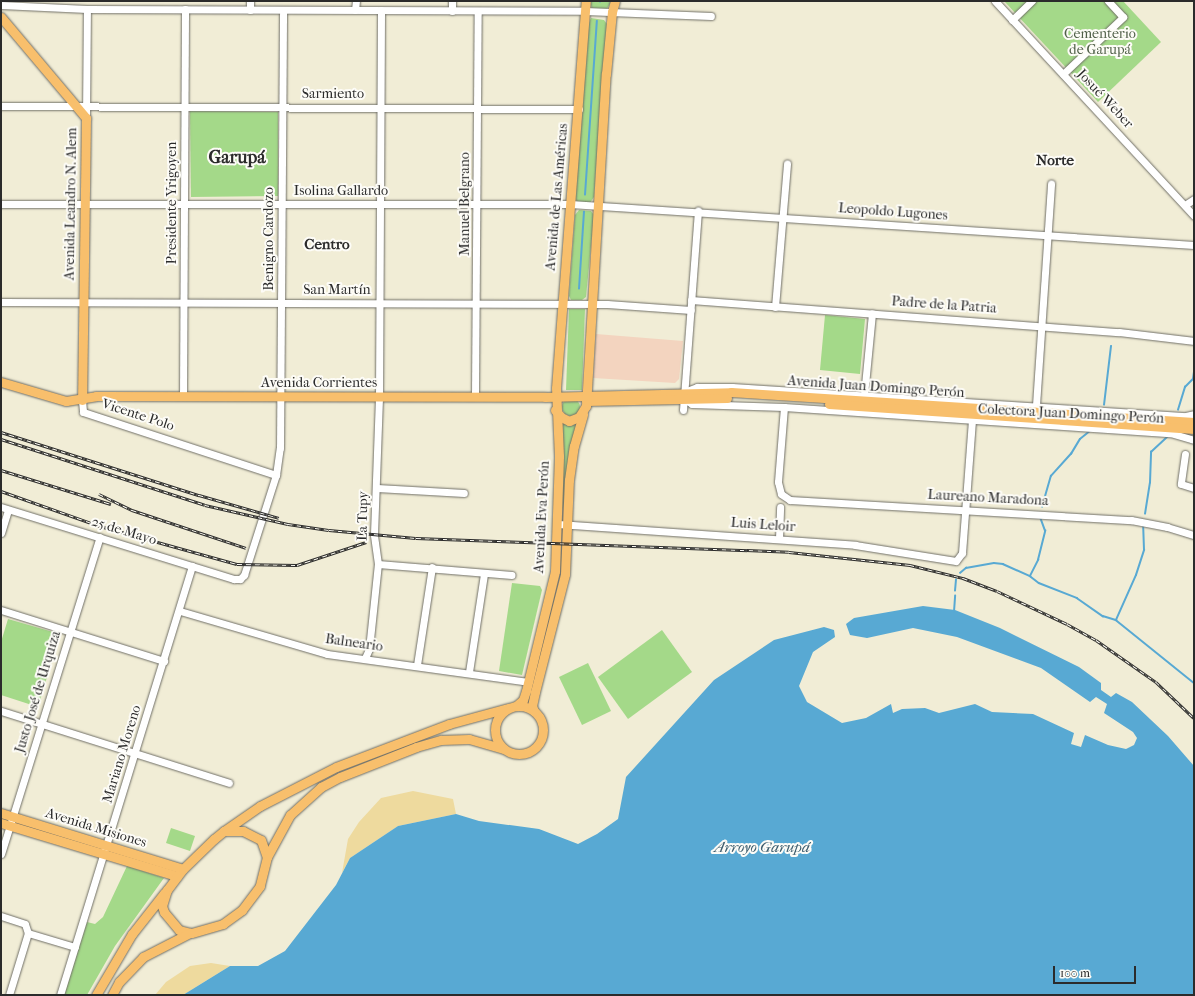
<!DOCTYPE html>
<meta charset="utf-8">
<style>
body{margin:0}
#map{position:relative;width:1195px;height:996px;overflow:hidden;background:#f1edd6;font-family:"IM FELL French Canon",serif}
div>[style]{position:absolute}
[style*='--x']{left:calc(var(--x)*1px);top:calc(var(--y)*1px);width:calc(var(--w)*1px);rotate:calc(var(--a)*1deg)}
.built>*{inset:0;background:#f3d4bf}
.green>*{inset:0;background:#a4d989}
.round{border-radius:50%}
.sand>*{inset:0;background:#eeda9e}
.water>*{inset:0;background:#58a9d3}
.stream>*{height:1.5px;margin:-0.75px;padding:0 0.75px;transform-origin:0.75px;border-radius:0.75px;background:#58a9d3}
.roads{filter:drop-shadow(0 0 1px #706f67) drop-shadow(0 0 1px #706f67)}
.minor>*{height:7px;margin:-3.5px;padding:0 3.5px;transform-origin:3.5px;border-radius:3.5px;background:#fff}
.major>*{height:9px;margin:-4.5px;padding:0 4.5px;transform-origin:4.5px;border-radius:4.5px;background:#f8bf6c}
.major>.ring{margin:-4.5px;padding:0;box-sizing:content-box;background:none;border:9px solid #f8bf6c;border-radius:50%}
.rail>*{height:3px;margin-top:-1.5px;transform-origin:0;background:repeating-linear-gradient(90deg,#fdfcf7 0 4.5px,#2b2b2b 0 9px);box-sizing:border-box;border-block:1px solid #2b2b2b}
span{translate:-50% -50%;white-space:nowrap;text-align:center;line-height:1.15;-webkit-text-stroke:4px #fdfcf7;paint-order:stroke}
.park-label{font-size:14px;color:#4f5f47}
.street-label{font-size:14px;color:#2b2b2b}
.neighbourhood-label{font-size:15px;color:#2b2b2b;font-weight:700}
.water-label{font-size:15px;color:#3d5d6e;font-style:italic}
.district-label{font-size:18px;color:#2b2b2b;font-weight:700}
.frame{position:absolute;inset:0;border:2px solid #2b2b2b;pointer-events:none}
.scale{position:absolute;left:1053px;top:966px;width:83px;height:18px;box-sizing:border-box;border:2px solid #2b2b2b;border-top:0;padding-left:5px;font-size:12px;line-height:14px;white-space:nowrap;color:#2b2b2b;-webkit-text-stroke:3px #fdfcf7;paint-order:stroke}
</style>
<div id="map">
<div class="built">
<div style="clip-path:polygon(596px 334px,683px 341px,679px 379px,675px 383px,593px 378px)"></div>
</div>
<div class="green">
<div style="clip-path:polygon(590px 1px,612px 1px,606px 10px,592px 9px)"></div>
<div style="clip-path:polygon(1004px 1px,1123px 1px,1161px 42px,1098px 102px)"></div>
<div style="clip-path:polygon(591px 18px,604px 20px,607px 24px,594px 197px,590px 203px,579px 204px,575px 198px,588px 25px)"></div>
<div style="clip-path:polygon(190px 111px,278px 112px,278px 196px,191px 197px)"></div>
<div style="clip-path:polygon(579px 210px,591px 211px,594px 215px,586px 297px,582px 300px,571px 300px,569px 296px,575px 215px)"></div>
<div style="clip-path:polygon(569px 309px,585px 309px,582px 390px,566px 390px)"></div>
<div style="clip-path:polygon(825px 315px,865px 319px,860px 374px,820px 370px)"></div>
<div class="round" style="left:562px;top:398px;width:18px;height:18px"></div>
<div style="clip-path:polygon(562px 421px,577px 422px,563px 509px,561px 508px)"></div>
<div style="clip-path:polygon(512px 583px,540px 586px,542px 590px,522px 675px,499px 671px)"></div>
<div style="clip-path:polygon(8px 619px,60px 634px,38px 707px,1px 695px,1px 642px)"></div>
<div style="clip-path:polygon(662px 630px,692px 672px,628px 719px,598px 677px)"></div>
<div style="clip-path:polygon(588px 663px,611px 711px,582px 725px,559px 677px)"></div>
<div style="clip-path:polygon(171px 828px,195px 836px,190px 851px,166px 843px)"></div>
<div style="clip-path:polygon(127px 866px,164px 878px,115px 946px,87px 995px,64px 995px,87px 922px,95px 924px,103px 917px)"></div>
</div>
<div class="sand">
<div style="clip-path:polygon(413px 791px,453px 799px,456px 814px,398px 826px,350px 858px,342px 873px,348px 839px,359px 822px,381px 798px)"></div>
<div style="clip-path:polygon(211px 963px,230px 966px,183px 995px,155px 995px,166px 982px,190px 966px)"></div>
</div>
<div class="water">
<div style="clip-path:polygon(923px 606px,955px 610px,1000px 628px,1079px 667px,1101px 683px,1101px 690px,1111px 697px,1116px 693px,1132px 702px,1168px 736px,1194px 766px,1194px 995px,183px 995px,230px 966px,258px 966px,285px 951px,336px 885px,350px 858px,398px 826px,456px 814px,479px 821px,539px 829px,578px 844px,597px 834px,618px 819px,626px 777px,714px 680px,774px 640px,824px 627px,834px 630px,835px 637px,813px 652px,799px 686px,807px 702px,842px 723px,866px 718px,891px 704px,893px 713px,902px 709px,925px 708px,939px 713px,975px 704px,992px 712px,1033px 714px,1074px 733px,1071px 744px,1081px 747px,1085px 735px,1108px 745px,1126px 749px,1134px 745px,1137px 738px,1133px 732px,1104px 713px,1107px 704px,1096px 697px,1090px 702px,1041px 668px,957px 637px,913px 628px,867px 638px,850px 635px,846px 624px,854px 618px)"></div>
</div>
<div class="stream">
<div style="--x:600;--y:2;--w:1;--a:-90"></div>
<div style="--x:585;--y:195;--w:174;--a:-86.1"></div>
<div style="--x:579;--y:289;--w:77;--a:-86.3"></div>
<div style="--x:1104;--y:405;--w:59;--a:-83.2"></div>
<div style="--x:1178;--y:410;--w:24;--a:-73"></div>
<div style="--x:1185;--y:387;--w:11;--a:-45"></div>
<div style="--x:1193;--y:379;--w:7;--a:-82"></div>
<div style="--x:1042;--y:507;--w:32;--a:-74"></div>
<div style="--x:1051;--y:476;--w:30;--a:-48"></div>
<div style="--x:1071;--y:454;--w:17;--a:-59"></div>
<div style="--x:1080;--y:439;--w:13;--a:-39"></div>
<div style="--x:1145;--y:514;--w:31;--a:-81"></div>
<div style="--x:1150;--y:483;--w:31;--a:-88"></div>
<div style="--x:1151;--y:452;--w:23;--a:-43"></div>
<div style="--x:960;--y:573;--w:8;--a:-40"></div>
<div style="--x:966;--y:568;--w:28;--a:-10"></div>
<div style="--x:994;--y:563;--w:9;--a:6"></div>
<div style="--x:1003;--y:564;--w:30;--a:24"></div>
<div style="--x:1030;--y:576;--w:18;--a:-63"></div>
<div style="--x:1038;--y:560;--w:30;--a:-76"></div>
<div style="--x:1045;--y:531;--w:15;--a:-110"></div>
<div style="--x:1030;--y:576;--w:11;--a:38"></div>
<div style="--x:1039;--y:583;--w:41;--a:21.5"></div>
<div style="--x:1077;--y:598;--w:32;--a:35"></div>
<div style="--x:1103;--y:616;--w:14;--a:17"></div>
<div style="--x:1116;--y:620;--w:100;--a:38.9"></div>
<div style="--x:955;--y:591;--w:11;--a:-85"></div>
<div style="--x:954;--y:612;--w:16;--a:-86"></div>
<div style="--x:1116;--y:620;--w:49;--a:-66"></div>
<div style="--x:1136;--y:575;--w:26;--a:-72"></div>
<div style="--x:1144;--y:550;--w:25;--a:-92"></div>
</div>
<div class="roads">
<div class="minor">
<div style="--x:995;--y:1;--w:293;--a:47.2"></div>
<div style="--x:1;--y:5;--w:86;--a:2.7"></div>
<div style="--x:87;--y:9;--w:498;--a:0.2"></div>
<div style="--x:585;--y:11;--w:126;--a:2.3"></div>
<div style="--x:250;--y:10;--w:9;--a:-90"></div>
<div style="--x:355;--y:10;--w:9;--a:-84"></div>
<div style="--x:452;--y:11;--w:10;--a:-90"></div>
<div style="--x:1012;--y:20;--w:28;--a:-44"></div>
<div style="--x:1063;--y:74;--w:83;--a:-43.5"></div>
<div style="--x:1123;--y:17;--w:22;--a:-133"></div>
<div style="--x:1;--y:106;--w:578;--a:0.3"></div>
<div style="--x:86;--y:118;--w:109;--a:-89.5"></div>
<div style="--x:1;--y:204;--w:569;--a:0"></div>
<div style="--x:570;--y:204;--w:625;--a:3.76"></div>
<div style="--x:1185;--y:205;--w:11;--a:-34"></div>
<div style="--x:691;--y:300;--w:429;--a:4.3"></div>
<div style="--x:1119;--y:332;--w:76;--a:6.8"></div>
<div style="--x:1;--y:302;--w:606;--a:0.19"></div>
<div style="--x:607;--y:304;--w:84;--a:4.1"></div>
<div style="--x:775;--y:307;--w:144;--a:-85.2"></div>
<div style="--x:684;--y:392;--w:14;--a:-21"></div>
<div style="--x:697;--y:387;--w:35;--a:0"></div>
<div style="--x:732;--y:387;--w:455;--a:3.7"></div>
<div style="--x:1186;--y:416;--w:8;--a:-14"></div>
<div style="--x:864;--y:395;--w:82;--a:-84.4"></div>
<div style="--x:183;--y:396;--w:387;--a:-89.7"></div>
<div style="--x:475;--y:396;--w:385;--a:-89.6"></div>
<div style="--x:684;--y:399;--w:9;--a:32"></div>
<div style="--x:692;--y:404;--w:92;--a:1.9"></div>
<div style="--x:784;--y:407;--w:387;--a:3.9"></div>
<div style="--x:1170;--y:433;--w:25;--a:16"></div>
<div style="--x:82;--y:400;--w:12;--a:85"></div>
<div style="--x:83;--y:412;--w:203;--a:18.1"></div>
<div style="--x:1036;--y:405;--w:222;--a:-86.1"></div>
<div style="--x:784;--y:407;--w:75;--a:94.6"></div>
<div style="--x:778;--y:482;--w:12;--a:76"></div>
<div style="--x:781;--y:494;--w:11;--a:34"></div>
<div style="--x:790;--y:500;--w:342;--a:3.4"></div>
<div style="--x:1131;--y:520;--w:37;--a:11"></div>
<div style="--x:1167;--y:527;--w:28;--a:17"></div>
<div style="--x:683;--y:410;--w:200;--a:-85.7"></div>
<div style="--x:1185;--y:454;--w:30;--a:98"></div>
<div style="--x:1181;--y:484;--w:14;--a:17"></div>
<div style="--x:377;--y:488;--w:87;--a:3.3"></div>
<div style="--x:1;--y:507;--w:244;--a:17.2"></div>
<div style="--x:234;--y:579;--w:6;--a:0"></div>
<div style="--x:240;--y:579;--w:6;--a:-45"></div>
<div style="--x:244;--y:575;--w:105;--a:-72.3"></div>
<div style="--x:276;--y:475;--w:27;--a:-82"></div>
<div style="--x:280;--y:448;--w:438;--a:-89.6"></div>
<div style="--x:558;--y:524;--w:298;--a:4"></div>
<div style="--x:855;--y:545;--w:102;--a:9"></div>
<div style="--x:956;--y:561;--w:10;--a:-53"></div>
<div style="--x:962;--y:553;--w:132;--a:-85.7"></div>
<div style="--x:1;--y:533;--w:24;--a:-73"></div>
<div style="--x:779;--y:539;--w:32;--a:-88"></div>
<div style="--x:378;--y:564;--w:134;--a:4.7"></div>
<div style="--x:1;--y:610;--w:171;--a:17.4"></div>
<div style="--x:180;--y:611;--w:153;--a:16.3"></div>
<div style="--x:327;--y:654;--w:203;--a:7.9"></div>
<div style="--x:365;--y:658;--w:10;--a:-66"></div>
<div style="--x:369;--y:649;--w:85;--a:-84"></div>
<div style="--x:378;--y:564;--w:30;--a:-98"></div>
<div style="--x:374;--y:534;--w:137;--a:-87.9"></div>
<div style="--x:379;--y:397;--w:387;--a:-89.7"></div>
<div style="--x:417;--y:665;--w:99;--a:-81.3"></div>
<div style="--x:469;--y:672;--w:99;--a:-81.3"></div>
<div style="--x:1;--y:711;--w:239;--a:17.5"></div>
<div style="--x:1;--y:854;--w:332;--a:-72.7"></div>
<div style="--x:1;--y:916;--w:25;--a:18"></div>
<div style="--x:25;--y:924;--w:9;--a:72"></div>
<div style="--x:28;--y:933;--w:49;--a:16.6"></div>
<div style="--x:9;--y:995;--w:65;--a:-73"></div>
<div style="--x:60;--y:995;--w:449;--a:-72.9"></div>
</div>
<div class="major">
<div style="--x:1;--y:17;--w:132;--a:49.9"></div>
<div style="--x:86;--y:118;--w:282;--a:90.8"></div>
<div style="--x:1;--y:382;--w:68;--a:16.3"></div>
<div style="--x:66;--y:401;--w:30;--a:-9"></div>
<div style="--x:96;--y:396;--w:449;--a:0.1"></div>
<div style="--x:545;--y:397;--w:186;--a:-1.5"></div>
<div style="--x:731;--y:392;--w:464;--a:3.7"></div>
<div style="--x:586;--y:401;--w:141;--a:-1.2"></div>
<div style="--x:829;--y:404;--w:366;--a:3.9"></div>
<div style="--x:555;--y:410;--w:9;--a:49"></div>
<div style="--x:561;--y:417;--w:9;--a:27"></div>
<div style="--x:569;--y:421;--w:11;--a:-22"></div>
<div style="--x:579;--y:417;--w:13;--a:-58"></div>
<div style="--x:586;--y:406;--w:333;--a:-86.6"></div>
<div style="--x:606;--y:74;--w:62;--a:-84.5"></div>
<div style="--x:612;--y:12;--w:11;--a:-75"></div>
<div class="ring" style="left:495px;top:706px;width:39px;height:39px"></div>
<div style="--x:516;--y:706;--w:9;--a:-41"></div>
<div style="--x:523;--y:700;--w:9;--a:-72"></div>
<div style="--x:526;--y:691;--w:123;--a:-76.4"></div>
<div style="--x:555;--y:571;--w:115;--a:-88"></div>
<div style="--x:559;--y:456;--w:68;--a:-92.5"></div>
<div style="--x:556;--y:388;--w:388;--a:-85.6"></div>
<div style="--x:534;--y:711;--w:5;--a:-112"></div>
<div style="--x:532;--y:706;--w:14;--a:-78"></div>
<div style="--x:535;--y:692;--w:122;--a:-75.7"></div>
<div style="--x:565;--y:574;--w:94;--a:-87.6"></div>
<div style="--x:569;--y:480;--w:34;--a:-82"></div>
<div style="--x:574;--y:446;--w:33;--a:-74"></div>
<div style="--x:1;--y:813;--w:190;--a:17.1"></div>
<div style="--x:1;--y:823;--w:184;--a:16.8"></div>
<div style="--x:224;--y:831;--w:19;--a:0"></div>
<div style="--x:243;--y:831;--w:20;--a:27"></div>
<div style="--x:261;--y:840;--w:18;--a:71"></div>
<div style="--x:267;--y:857;--w:30;--a:104"></div>
<div style="--x:260;--y:886;--w:30;--a:127"></div>
<div style="--x:242;--y:910;--w:24;--a:144"></div>
<div style="--x:223;--y:924;--w:33;--a:164"></div>
<div style="--x:191;--y:933;--w:12;--a:-166"></div>
<div style="--x:179;--y:930;--w:23;--a:-130"></div>
<div style="--x:164;--y:912;--w:6;--a:-108"></div>
<div style="--x:162;--y:906;--w:17;--a:-73"></div>
<div style="--x:167;--y:890;--w:26;--a:-53"></div>
<div style="--x:183;--y:869;--w:43;--a:-44.1"></div>
<div style="--x:214;--y:839;--w:13;--a:-39"></div>
<div style="--x:224;--y:831;--w:44;--a:-34.8"></div>
<div style="--x:260;--y:806;--w:85;--a:-27.2"></div>
<div style="--x:336;--y:767;--w:121;--a:-20.8"></div>
<div style="--x:449;--y:724;--w:61;--a:-15.2"></div>
<div style="--x:267;--y:857;--w:48;--a:-61.3"></div>
<div style="--x:290;--y:815;--w:42;--a:-42.1"></div>
<div style="--x:321;--y:787;--w:21;--a:-28"></div>
<div style="--x:340;--y:777;--w:82;--a:-21.5"></div>
<div style="--x:416;--y:747;--w:26;--a:-16"></div>
<div style="--x:441;--y:740;--w:28;--a:-2"></div>
<div style="--x:469;--y:739;--w:35;--a:16"></div>
<div style="--x:96;--y:995;--w:71;--a:-59.5"></div>
<div style="--x:132;--y:934;--w:53;--a:-51.8"></div>
<div style="--x:112;--y:995;--w:15;--a:-62"></div>
<div style="--x:119;--y:982;--w:35;--a:-46"></div>
<div style="--x:143;--y:957;--w:53;--a:-27.1"></div>
</div>
</div>
<div class="rail">
<div style="--x:1;--y:432;--w:208;--a:17.7"></div>
<div style="--x:199;--y:495;--w:83;--a:16"></div>
<div style="--x:1;--y:439;--w:214;--a:17.9"></div>
<div style="--x:205;--y:505;--w:85;--a:12.9"></div>
<div style="--x:288;--y:524;--w:41;--a:8.3"></div>
<div style="--x:329;--y:530;--w:87;--a:5.3"></div>
<div style="--x:416;--y:538;--w:373;--a:2.1"></div>
<div style="--x:789;--y:552;--w:122;--a:6.1"></div>
<div style="--x:910;--y:565;--w:55;--a:13.8"></div>
<div style="--x:963;--y:578;--w:36;--a:21"></div>
<div style="--x:997;--y:591;--w:77;--a:25.2"></div>
<div style="--x:1067;--y:624;--w:33;--a:29"></div>
<div style="--x:1096;--y:640;--w:73;--a:35"></div>
<div style="--x:1156;--y:682;--w:52;--a:43.5"></div>
<div style="--x:1;--y:470;--w:115;--a:17.2"></div>
<div style="--x:1;--y:491;--w:105;--a:19.5"></div>
<div style="--x:100;--y:526;--w:142;--a:15.5"></div>
<div style="--x:237;--y:564;--w:60;--a:1"></div>
<div style="--x:297;--y:565;--w:73;--a:-18.4"></div>
<div style="--x:99;--y:494;--w:37;--a:26"></div>
<div style="--x:132;--y:510;--w:120;--a:18.4"></div>
</div>
<div class="park-label">
<span style="left:1100px;top:42px">Cementerio<br>de Garupá</span>
</div>
<div class="street-label">
<span style="left:333px;top:94px">Sarmiento</span>
<span style="left:1105px;top:99px;rotate:47deg">Josué Weber</span>
<span style="left:341px;top:191px">Isolina Gallardo</span>
<span style="left:557px;top:197px;rotate:-85deg">Avenida de Las Américas</span>
<span style="left:172px;top:203px;rotate:-90deg">Presidente Yrigoyen</span>
<span style="left:71px;top:204px;rotate:-89deg">Avenida Leandro N. Alem</span>
<span style="left:465px;top:204px;rotate:-90deg">Manuel Belgrano</span>
<span style="left:893px;top:212px;rotate:4deg">Leopoldo Lugones</span>
<span style="left:269px;top:239px;rotate:-90deg">Benigno Cardozo</span>
<span style="left:337px;top:290px">San Martín</span>
<span style="left:944px;top:305px;rotate:4deg">Padre de la Patria</span>
<span style="left:319px;top:383px">Avenida Corrientes</span>
<span style="left:876px;top:387px;rotate:4deg">Avenida Juan Domingo Perón</span>
<span style="left:1071px;top:414px;rotate:3deg">Colectora Juan Domingo Perón</span>
<span style="left:138px;top:415px;rotate:18deg">Vicente Polo</span>
<span style="left:988px;top:498px;rotate:3deg">Laureano Maradona</span>
<span style="left:363px;top:516px;rotate:-89deg">La Tupy</span>
<span style="left:542px;top:517px;rotate:-87deg">Avenida Eva Perón</span>
<span style="left:763px;top:525px;rotate:4deg">Luis Leloir</span>
<span style="left:124px;top:531px;rotate:17deg">25 de Mayo</span>
<span style="left:354px;top:643px;rotate:8deg">Balneario</span>
<span style="left:38px;top:692px;rotate:-73deg">Justo José de Urquiza</span>
<span style="left:122px;top:754px;rotate:-73deg">Mariano Moreno</span>
<span style="left:96px;top:828px;rotate:17deg">Avenida Misiones</span>
</div>
<div class="neighbourhood-label">
<span style="left:1055px;top:161px">Norte</span>
<span style="left:327px;top:245px">Centro</span>
</div>
<div class="water-label">
<span style="left:762px;top:848px">Arroyo Garupá</span>
</div>
<div class="district-label">
<span style="left:237px;top:158px">Garupá</span>
</div>
<div class="frame"></div>
<div class="scale">100 m</div>
</div>
